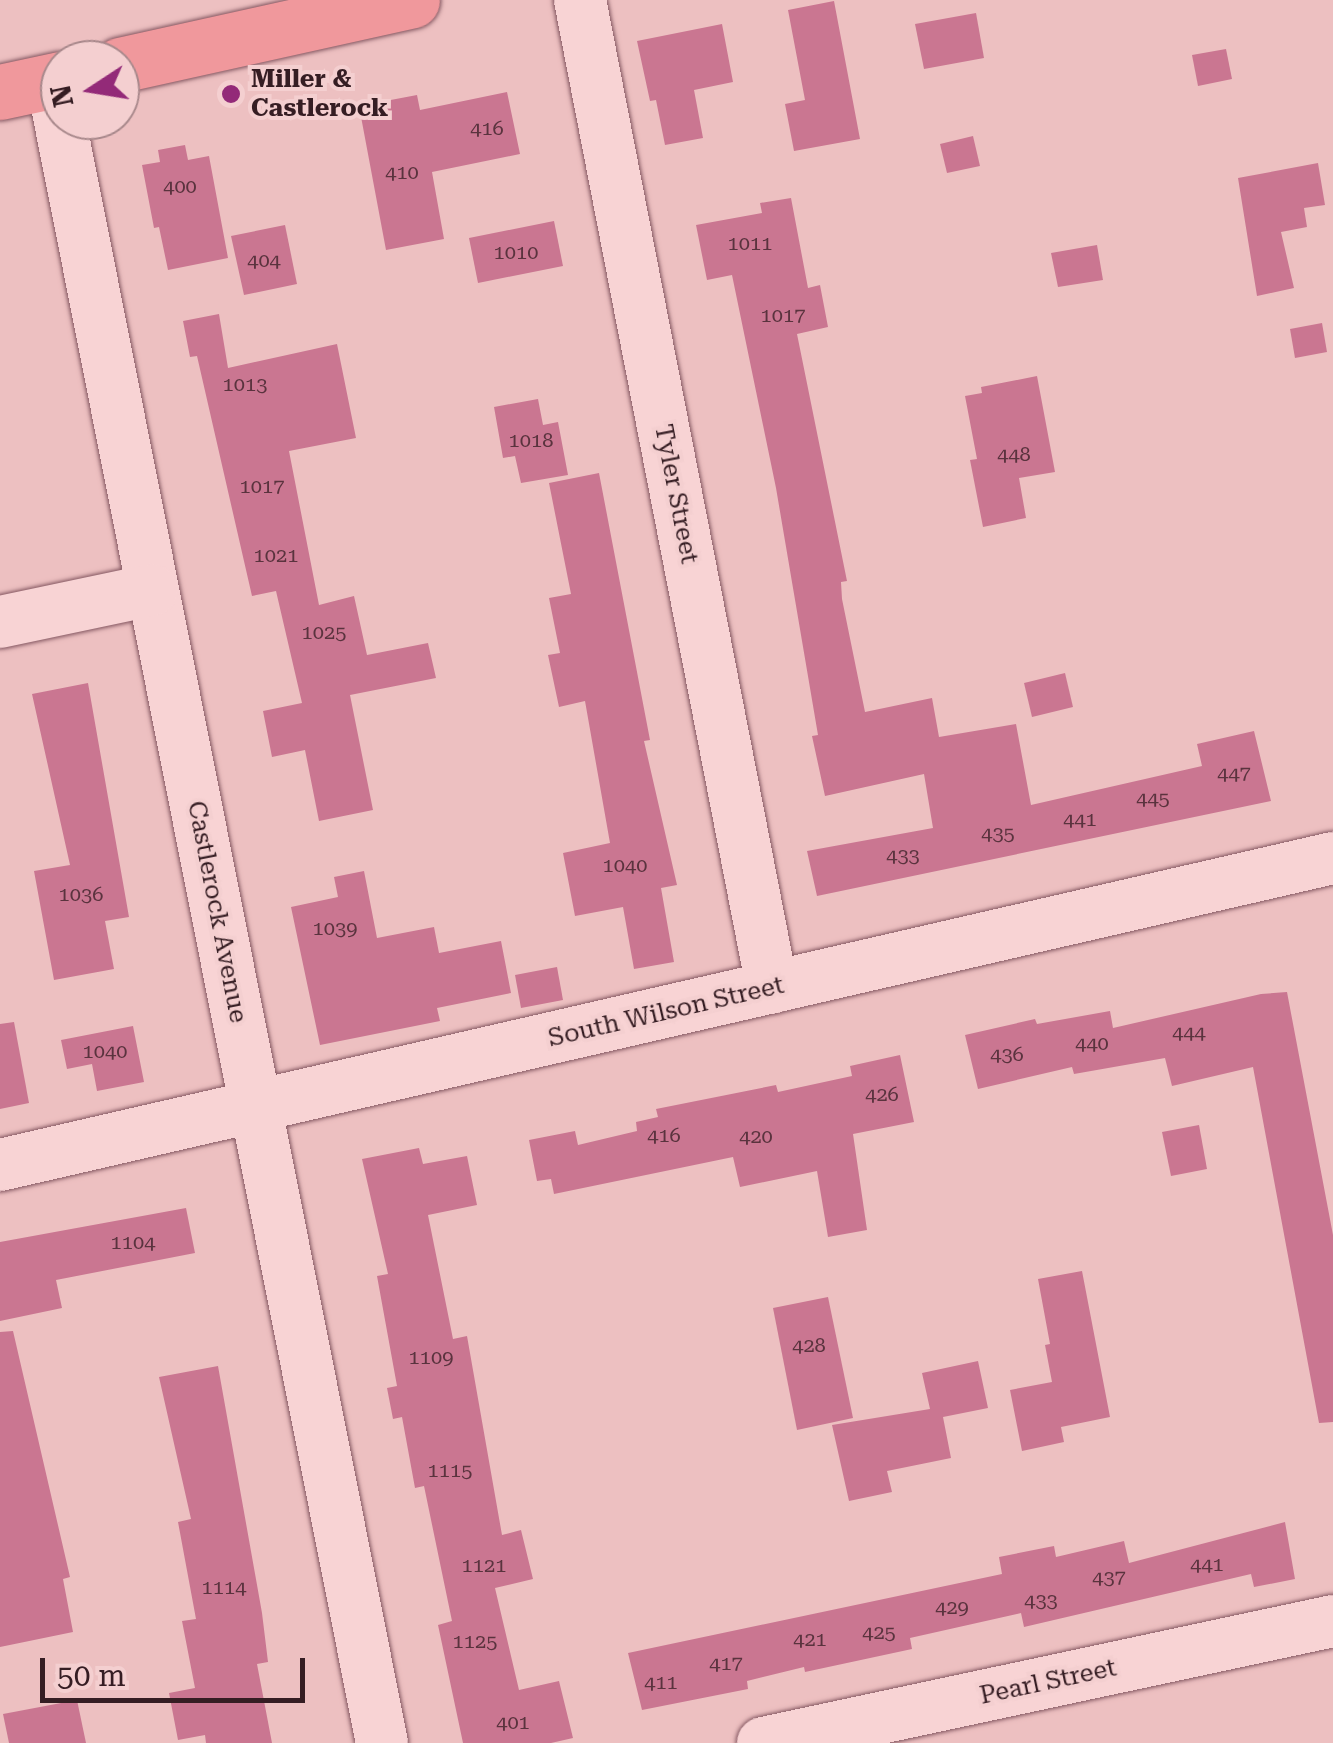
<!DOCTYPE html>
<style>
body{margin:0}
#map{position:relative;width:1333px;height:1743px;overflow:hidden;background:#edc0c1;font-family:"Roboto Serif",serif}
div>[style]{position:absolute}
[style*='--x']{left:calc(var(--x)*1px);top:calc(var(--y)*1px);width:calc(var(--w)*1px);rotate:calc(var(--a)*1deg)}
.building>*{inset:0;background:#ca7691}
.roads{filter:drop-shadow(0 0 2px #855862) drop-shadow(0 0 2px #855862)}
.minor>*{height:52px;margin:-26px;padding:0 26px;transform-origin:26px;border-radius:26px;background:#f8d3d4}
.major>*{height:55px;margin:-27.5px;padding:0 27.5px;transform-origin:27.5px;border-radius:27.5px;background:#f0989c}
.dots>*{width:28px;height:28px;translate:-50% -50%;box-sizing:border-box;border:5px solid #f4cfd0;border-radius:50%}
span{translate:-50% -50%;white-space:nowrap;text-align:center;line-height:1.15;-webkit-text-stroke:8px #f4cfd0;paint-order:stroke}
.number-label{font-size:20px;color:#5a333e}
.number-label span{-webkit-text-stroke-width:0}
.poi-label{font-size:25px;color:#351d23;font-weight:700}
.left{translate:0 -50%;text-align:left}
.street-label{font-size:25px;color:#351d23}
.north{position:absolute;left:40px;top:40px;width:100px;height:100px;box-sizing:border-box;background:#f4cfd0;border:2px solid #a8888b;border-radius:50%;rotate:258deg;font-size:28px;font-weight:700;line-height:40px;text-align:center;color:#351d23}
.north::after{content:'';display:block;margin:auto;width:35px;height:45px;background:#932a78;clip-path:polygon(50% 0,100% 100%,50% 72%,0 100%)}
.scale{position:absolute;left:40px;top:1658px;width:265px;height:45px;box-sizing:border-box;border:5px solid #351d23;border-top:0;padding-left:12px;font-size:30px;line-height:35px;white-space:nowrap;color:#351d23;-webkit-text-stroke:8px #f4cfd0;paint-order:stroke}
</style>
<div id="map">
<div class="building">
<div style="clip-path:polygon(834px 1px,860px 139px,794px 151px,785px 104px,805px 100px,788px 10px)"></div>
<div style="clip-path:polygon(976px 13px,984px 58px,924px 69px,915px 24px)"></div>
<div style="clip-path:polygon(722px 24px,733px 82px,694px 90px,703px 138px,665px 145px,656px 100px,650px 101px,637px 41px)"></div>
<div style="clip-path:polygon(1226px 49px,1232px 79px,1198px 86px,1192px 55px)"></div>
<div style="clip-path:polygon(507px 92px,520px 154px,432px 172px,444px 239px,386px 250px,359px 106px,417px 95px,420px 110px)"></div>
<div style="clip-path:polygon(973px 136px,980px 166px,947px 173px,940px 144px)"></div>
<div style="clip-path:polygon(185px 145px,188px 160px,209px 156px,228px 258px,168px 270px,159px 227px,154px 228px,142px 165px,160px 162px,158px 150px)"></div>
<div style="clip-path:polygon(1318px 163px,1325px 205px,1304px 208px,1307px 227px,1281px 232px,1294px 288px,1257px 296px,1238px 178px)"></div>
<div style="clip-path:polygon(791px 198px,808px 288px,820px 285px,828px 327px,797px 334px,847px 581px,841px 582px,842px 599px,865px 712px,932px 698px,939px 737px,1016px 724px,1031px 805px,1202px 766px,1197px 744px,1254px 731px,1271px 801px,817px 896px,807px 851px,933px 828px,924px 774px,825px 796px,812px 736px,818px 735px,776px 488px,732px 275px,707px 280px,696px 225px,762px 213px,760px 203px)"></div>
<div style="clip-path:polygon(554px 221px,563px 266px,478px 283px,469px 238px)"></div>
<div style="clip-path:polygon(285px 225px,297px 284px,244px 295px,231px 236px)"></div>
<div style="clip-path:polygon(1097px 245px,1103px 280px,1058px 287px,1051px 253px)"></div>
<div style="clip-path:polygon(219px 314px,228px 368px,337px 344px,356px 438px,289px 451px,319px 605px,354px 596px,367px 655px,428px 643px,436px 678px,350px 695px,373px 810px,319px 821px,305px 750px,272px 757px,263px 711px,302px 703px,276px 591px,252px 596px,197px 356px,190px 357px,183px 321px)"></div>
<div style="clip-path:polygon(1322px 323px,1327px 352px,1295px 358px,1290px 329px)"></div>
<div style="clip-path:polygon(1037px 376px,1055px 472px,1019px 478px,1026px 518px,983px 527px,970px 460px,977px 459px,965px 396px,982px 393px,981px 387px)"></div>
<div style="clip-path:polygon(538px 399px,543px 425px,558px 422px,568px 475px,521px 483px,515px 456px,503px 458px,494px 407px)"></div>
<div style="clip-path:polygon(599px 473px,650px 740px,644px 741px,677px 885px,661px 888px,674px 962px,634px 969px,623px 907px,575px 916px,563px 853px,610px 843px,585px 701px,559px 707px,548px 655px,560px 653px,549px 598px,571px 594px,549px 483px)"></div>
<div style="clip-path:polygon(1065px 673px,1073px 707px,1032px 717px,1024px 683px)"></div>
<div style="clip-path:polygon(88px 683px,129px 917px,105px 921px,114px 969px,54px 980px,34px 871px,70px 865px,32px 694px)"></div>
<div style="clip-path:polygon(364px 871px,377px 938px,434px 927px,439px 953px,501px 941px,511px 993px,437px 1008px,440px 1021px,320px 1045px,291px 907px,338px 897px,334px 877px)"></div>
<div style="clip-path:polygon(557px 967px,563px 1000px,521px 1008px,515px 975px)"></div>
<div style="clip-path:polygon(1287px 992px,1333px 1235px,1333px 1422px,1319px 1423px,1253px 1067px,1172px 1086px,1165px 1058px,1074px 1074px,1072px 1067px,978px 1089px,965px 1035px,1035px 1019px,1037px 1024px,1110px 1011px,1113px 1028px,1261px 994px)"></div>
<div style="clip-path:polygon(14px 1022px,29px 1103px,0 1109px,0 1024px)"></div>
<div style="clip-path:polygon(133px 1026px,144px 1082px,97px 1091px,92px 1064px,67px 1069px,61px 1040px)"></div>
<div style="clip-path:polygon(900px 1055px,914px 1122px,853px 1134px,867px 1230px,828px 1237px,817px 1171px,740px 1187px,733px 1157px,554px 1194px,551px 1179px,537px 1181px,529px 1140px,575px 1131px,578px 1145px,637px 1131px,636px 1122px,658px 1117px,656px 1109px,776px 1085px,778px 1092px,852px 1076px,850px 1066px)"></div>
<div style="clip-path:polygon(1199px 1125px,1207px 1169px,1171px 1176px,1162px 1132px)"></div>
<div style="clip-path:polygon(419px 1148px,423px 1164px,467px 1156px,477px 1205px,428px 1215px,453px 1339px,467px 1336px,502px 1535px,521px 1530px,533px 1579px,495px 1588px,519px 1690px,559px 1681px,573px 1738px,551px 1743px,463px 1743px,438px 1625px,452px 1621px,424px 1486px,415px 1488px,402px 1417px,393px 1419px,387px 1388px,397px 1386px,377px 1276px,388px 1274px,362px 1159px)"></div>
<div style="clip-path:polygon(186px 1208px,195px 1253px,56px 1280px,62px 1308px,0 1321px,0 1242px)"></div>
<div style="clip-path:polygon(1082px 1271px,1110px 1417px,1061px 1427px,1064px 1442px,1022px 1451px,1010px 1390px,1052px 1382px,1045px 1345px,1050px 1344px,1038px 1279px)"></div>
<div style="clip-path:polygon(828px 1297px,853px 1418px,797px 1430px,773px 1308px)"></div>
<div style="clip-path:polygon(13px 1331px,70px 1577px,63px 1579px,73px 1632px,0 1647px,0 1332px)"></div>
<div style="clip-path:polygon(978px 1361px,988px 1408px,943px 1417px,951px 1458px,887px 1471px,892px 1492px,849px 1501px,832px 1425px,930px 1409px,922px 1373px)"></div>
<div style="clip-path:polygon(218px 1366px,262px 1613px,268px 1662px,257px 1664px,272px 1743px,206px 1743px,205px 1735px,178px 1740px,169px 1693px,195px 1688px,182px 1621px,196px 1619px,178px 1522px,191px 1519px,159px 1377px)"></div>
<div style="clip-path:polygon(1285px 1522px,1295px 1579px,1254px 1587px,1251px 1574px,1024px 1627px,1021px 1613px,910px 1638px,912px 1649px,805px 1672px,804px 1667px,747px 1681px,748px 1689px,642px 1710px,628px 1653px,1002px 1574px,999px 1557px,1054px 1546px,1056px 1557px,1124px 1541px,1129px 1563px)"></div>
<div style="clip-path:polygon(77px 1700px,86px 1743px,9px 1743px,3px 1714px)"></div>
</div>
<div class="roads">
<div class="minor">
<div style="--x:580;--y:0;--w:1006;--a:78.99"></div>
<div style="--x:52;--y:81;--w:1694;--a:78.77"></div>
<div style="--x:0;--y:622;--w:155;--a:-11.9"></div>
<div style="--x:0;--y:1165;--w:1368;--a:-12.97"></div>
<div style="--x:763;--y:1743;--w:583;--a:-12.08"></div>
</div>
<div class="major">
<div style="--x:120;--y:65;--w:299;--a:-12.5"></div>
<div style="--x:0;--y:92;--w:61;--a:-12.2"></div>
</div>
</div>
<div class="dots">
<div style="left:231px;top:94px;background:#932a78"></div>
</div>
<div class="number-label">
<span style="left:487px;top:128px">416</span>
<span style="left:402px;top:172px">410</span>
<span style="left:180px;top:186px">400</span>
<span style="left:750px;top:243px">1011</span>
<span style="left:516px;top:252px">1010</span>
<span style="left:264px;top:260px">404</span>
<span style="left:783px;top:315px">1017</span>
<span style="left:245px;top:384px">1013</span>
<span style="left:531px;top:440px">1018</span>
<span style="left:1014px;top:454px">448</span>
<span style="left:262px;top:486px">1017</span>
<span style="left:276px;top:555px">1021</span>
<span style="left:324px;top:632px">1025</span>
<span style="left:1234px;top:773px">447</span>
<span style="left:1153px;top:798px">445</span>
<span style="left:1080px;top:819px">441</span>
<span style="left:998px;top:833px">435</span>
<span style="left:903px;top:855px">433</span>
<span style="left:625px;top:865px">1040</span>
<span style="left:81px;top:894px">1036</span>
<span style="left:335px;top:928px">1039</span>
<span style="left:1189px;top:1032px">444</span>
<span style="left:1092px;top:1043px">440</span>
<span style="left:105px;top:1051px">1040</span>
<span style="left:1007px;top:1054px">436</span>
<span style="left:882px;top:1094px">426</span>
<span style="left:664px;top:1135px">416</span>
<span style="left:756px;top:1136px">420</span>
<span style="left:133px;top:1242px">1104</span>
<span style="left:809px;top:1345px">428</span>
<span style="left:431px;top:1357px">1109</span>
<span style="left:450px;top:1470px">1115</span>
<span style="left:1207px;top:1564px">441</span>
<span style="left:484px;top:1565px">1121</span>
<span style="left:1109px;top:1577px">437</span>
<span style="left:224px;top:1587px">1114</span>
<span style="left:1041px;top:1600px">433</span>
<span style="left:952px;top:1607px">429</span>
<span style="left:879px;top:1632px">425</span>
<span style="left:810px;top:1639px">421</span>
<span style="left:475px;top:1641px">1125</span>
<span style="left:726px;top:1663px">417</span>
<span style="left:661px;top:1682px">411</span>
<span style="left:513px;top:1722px">401</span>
</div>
<div class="poi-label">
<span class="left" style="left:251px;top:94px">Miller &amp;<br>Castlerock</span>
</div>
<div class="street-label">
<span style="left:676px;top:494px;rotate:79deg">Tyler Street</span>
<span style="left:217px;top:912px;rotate:79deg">Castlerock Avenue</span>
<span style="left:666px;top:1012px;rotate:-13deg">South Wilson Street</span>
<span style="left:1048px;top:1682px;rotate:-12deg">Pearl Street</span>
</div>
<div class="north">N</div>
<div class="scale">50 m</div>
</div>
